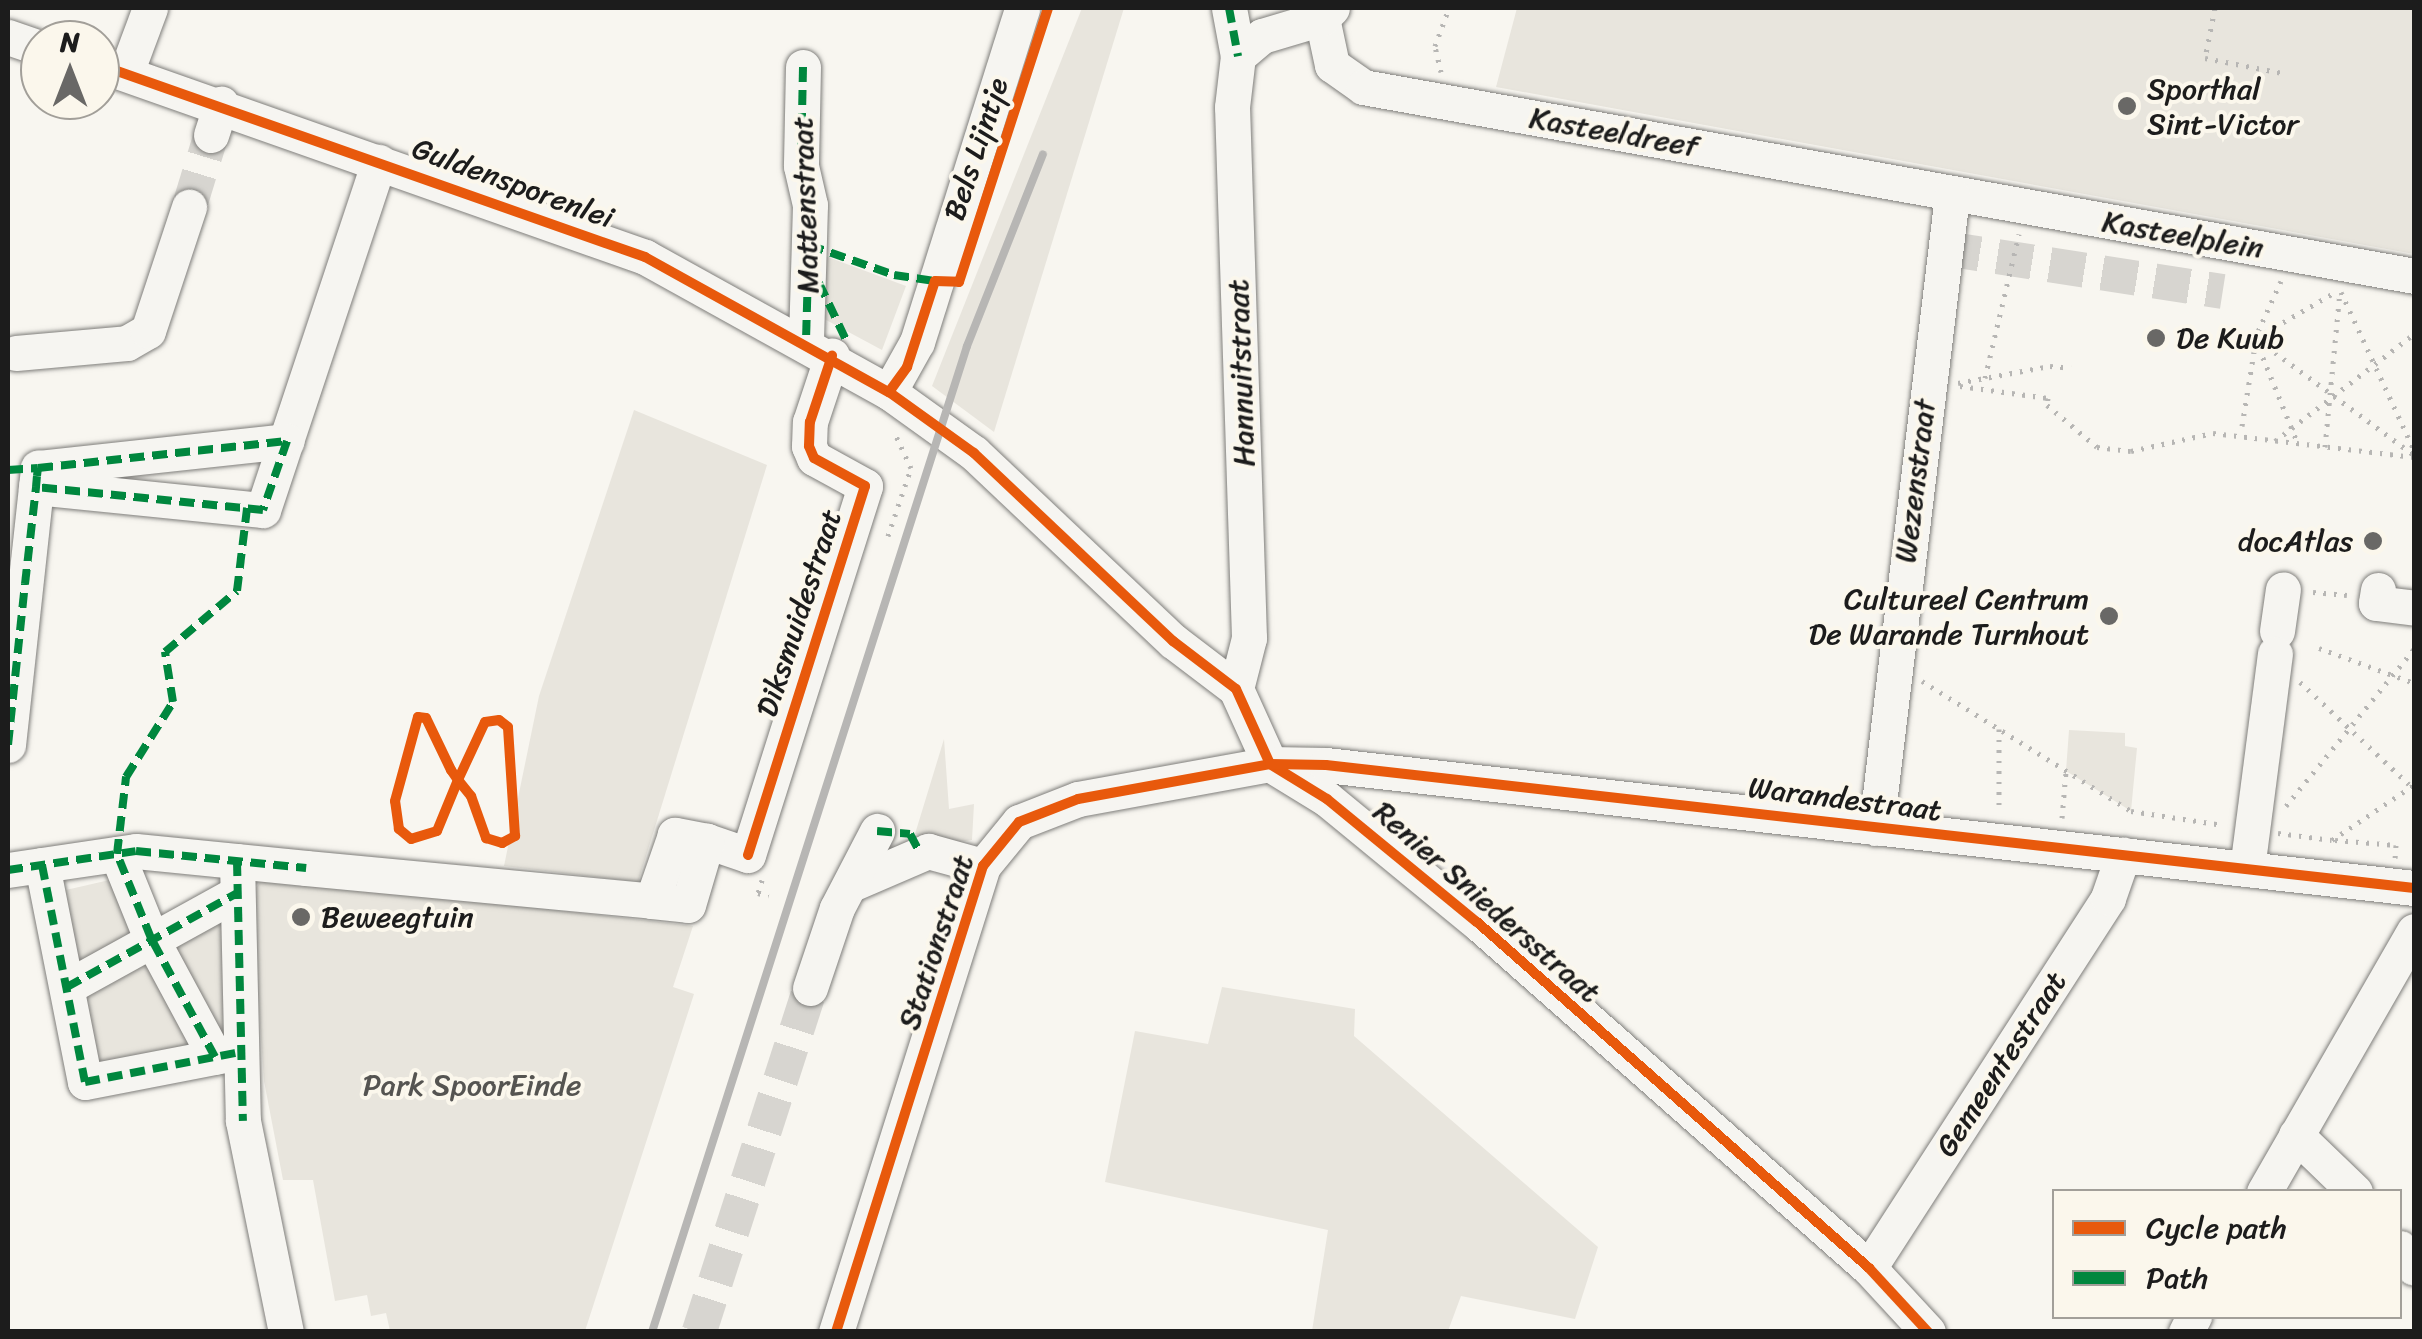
<!DOCTYPE html>
<style>
body{margin:0}
#map{position:relative;width:2422px;height:1339px;overflow:hidden;background:#f8f6f0;font-family:Sriracha,sans-serif}
div>[style]{position:absolute}
[style*='--x']{left:calc(var(--x)*1px);top:calc(var(--y)*1px);width:calc(var(--w)*1px);rotate:calc(var(--a)*1deg)}
.built>*{inset:0;background:#e8e5dd}
.minor-tunnel>*{height:35px;margin-top:-17.5px;transform-origin:0;background:repeating-linear-gradient(90deg,#d7d5d0 0 35px,transparent 0 53px)}
.path>*{height:5px;margin-top:-2.5px;transform-origin:0;background:repeating-linear-gradient(90deg,#b7b6b4 0 2.5px,transparent 0 10.5px)}
.roads{filter:drop-shadow(0 0 2px #7f7e7b) drop-shadow(0 0 2px #7f7e7b)}
.minor>*{height:35px;margin:-17.5px;padding:0 17.5px;transform-origin:17.5px;border-radius:17.5px;background:#f6f5f1}
.rail>*{height:8px;margin:-4px;padding:0 4px;transform-origin:4px;border-radius:4px;background:#b7b6b4}
.quiet>*{height:8px;margin-top:-4px;transform-origin:0;background:repeating-linear-gradient(90deg,#00873e 0 15px,transparent 0 23px)}
.cycleway>*{height:10px;margin:-5px;padding:0 5px;transform-origin:5px;border-radius:5px;background:#e8590c}
.dots>*{width:28px;height:28px;translate:-50% -50%;box-sizing:border-box;border:5px solid #fbf7ec;border-radius:50%}
span{translate:-50% -50%;white-space:nowrap;text-align:center;line-height:1.15;-webkit-text-stroke:8px #fbf7ec;paint-order:stroke}
.poi-label{font-size:30px;color:#1c1c1c}
.left{translate:0 -50%;text-align:left}
.right{translate:-100% -50%;text-align:right}
.street-label{font-size:30px;color:#1c1c1c}
.park-label{font-size:30px;color:#555451}
.frame{position:absolute;inset:0;border:10px solid #1c1c1c;pointer-events:none}
.legend{position:absolute;left:2052px;top:1189px;width:350px;height:130px;box-sizing:border-box;background:#fbf7ec;border:2px solid #a29f99;margin:0;padding:12px 18px;list-style:none;font-size:30px;color:#1c1c1c}
.legend li{display:flex;align-items:center;gap:20px;height:50px}
.legend b{width:50px;border:2px solid #a29f99}
.north{position:absolute;left:20px;top:20px;width:100px;height:100px;box-sizing:border-box;background:#fbf7ec;border:2px solid #a29f99;border-radius:50%;rotate:0deg;font-size:28px;font-weight:700;line-height:40px;text-align:center;color:#1c1c1c}
.north::after{content:'';display:block;margin:auto;width:35px;height:45px;background:#696866;clip-path:polygon(50% 0,100% 100%,50% 72%,0 100%)}
</style>
<div id="map">
<div class="built">
<div style="clip-path:polygon(1082px 8px,1124px 8px,994px 432px,932px 386px)"></div>
<div style="clip-path:polygon(1517px 8px,2414px 8px,2414px 254px,1496px 87px)"></div>
<div style="clip-path:polygon(817px 253px,906px 286px,882px 350px,815px 314px)"></div>
<div style="clip-path:polygon(634px 410px,767px 465px,638px 882px,504px 866px,539px 696px)"></div>
<div style="clip-path:polygon(2069px 730px,2125px 733px,2125px 746px,2137px 748px,2131px 811px,2066px 771px)"></div>
<div style="clip-path:polygon(944px 739px,949px 809px,974px 804px,972px 840px,953px 843px,915px 834px)"></div>
<div style="clip-path:polygon(265px 876px,693px 926px,673px 987px,694px 994px,585px 1331px,390px 1331px,386px 1313px,371px 1316px,367px 1295px,335px 1301px,313px 1180px,283px 1180px,264px 1081px,251px 894px)"></div>
<div style="clip-path:polygon(114px 879px,132px 933px,75px 976px,57px 892px)"></div>
<div style="clip-path:polygon(227px 909px,231px 1044px,218px 1047px,171px 943px)"></div>
<div style="clip-path:polygon(146px 954px,203px 1049px,93px 1070px,78px 989px)"></div>
<div style="clip-path:polygon(1222px 987px,1355px 1009px,1354px 1036px,1598px 1247px,1575px 1319px,1461px 1296px,1448px 1331px,1312px 1331px,1328px 1230px,1105px 1182px,1135px 1031px,1208px 1044px)"></div>
</div>
<div class="minor-tunnel">
<div style="--x:189;--y:207;--w:75;--a:-73"></div>
<div style="--x:1945;--y:248;--w:281;--a:8.8"></div>
<div style="--x:699;--y:1332;--w:361;--a:-72.1"></div>
</div>
<div class="path">
<div style="--x:2215;--y:8;--w:51;--a:101.3"></div>
<div style="--x:2205;--y:58;--w:79;--a:10.9"></div>
<div style="--x:1441;--y:72;--w:27;--a:-103"></div>
<div style="--x:1435;--y:46;--w:40;--a:-69.8"></div>
<div style="--x:2281;--y:281;--w:63;--a:114.5"></div>
<div style="--x:2255;--y:338;--w:114;--a:67.9"></div>
<div style="--x:2341;--y:292;--w:174;--a:65.2"></div>
<div style="--x:2256;--y:338;--w:94;--a:-30.1"></div>
<div style="--x:2258;--y:340;--w:194;--a:36.4"></div>
<div style="--x:1985;--y:378;--w:148;--a:-76.7"></div>
<div style="--x:1958;--y:383;--w:94;--a:-10.5"></div>
<div style="--x:2050;--y:366;--w:21;--a:5"></div>
<div style="--x:1960;--y:386;--w:89;--a:7.8"></div>
<div style="--x:2048;--y:398;--w:7;--a:98"></div>
<div style="--x:2047;--y:405;--w:65;--a:40"></div>
<div style="--x:2097;--y:447;--w:34;--a:7"></div>
<div style="--x:2131;--y:451;--w:84;--a:-12.4"></div>
<div style="--x:2213;--y:433;--w:202;--a:6.8"></div>
<div style="--x:2242;--y:426;--w:87;--a:-80.8"></div>
<div style="--x:2275;--y:441;--w:175;--a:-37.6"></div>
<div style="--x:2325;--y:447;--w:157;--a:-84.5"></div>
<div style="--x:888;--y:536;--w:72;--a:-71.3"></div>
<div style="--x:911;--y:468;--w:35;--a:-115"></div>
<div style="--x:2313;--y:592;--w:34;--a:5"></div>
<div style="--x:2319;--y:648;--w:101;--a:20.2"></div>
<div style="--x:1922;--y:681;--w:246;--a:31.9"></div>
<div style="--x:2131;--y:811;--w:93;--a:8.7"></div>
<div style="--x:2300;--y:682;--w:154;--a:43.2"></div>
<div style="--x:1999;--y:729;--w:82;--a:90"></div>
<div style="--x:2286;--y:806;--w:203;--a:-50.8"></div>
<div style="--x:2062;--y:818;--w:47;--a:-85.1"></div>
<div style="--x:2278;--y:833;--w:54;--a:7.4"></div>
<div style="--x:2332;--y:840;--w:99;--a:-33.9"></div>
<div style="--x:2335;--y:840;--w:61;--a:4.7"></div>
<div style="--x:2396;--y:845;--w:13;--a:94"></div>
<div style="--x:762;--y:880;--w:14;--a:107"></div>
<div style="--x:758;--y:893;--w:11;--a:15"></div>
</div>
<div class="roads">
<div class="minor">
<div style="--x:1229;--y:8;--w:49;--a:79.4"></div>
<div style="--x:1322;--y:18;--w:48;--a:78"></div>
<div style="--x:1332;--y:65;--w:38;--a:35"></div>
<div style="--x:1363;--y:87;--w:1068;--a:10.19"></div>
<div style="--x:8;--y:37;--w:34;--a:19"></div>
<div style="--x:100;--y:65;--w:578;--a:19.41"></div>
<div style="--x:645;--y:257;--w:279;--a:29"></div>
<div style="--x:889;--y:392;--w:105;--a:35.7"></div>
<div style="--x:974;--y:453;--w:274;--a:43.4"></div>
<div style="--x:1173;--y:641;--w:79;--a:37.3"></div>
<div style="--x:1236;--y:689;--w:82;--a:65.6"></div>
<div style="--x:1270;--y:764;--w:67;--a:31.6"></div>
<div style="--x:1327;--y:799;--w:194;--a:39.4"></div>
<div style="--x:1477;--y:922;--w:523;--a:41.43"></div>
<div style="--x:1869;--y:1268;--w:87;--a:47.3"></div>
<div style="--x:803;--y:67;--w:99;--a:91.2"></div>
<div style="--x:801;--y:166;--w:40;--a:77"></div>
<div style="--x:810;--y:205;--w:138;--a:91.7"></div>
<div style="--x:127;--y:70;--w:66;--a:-69.6"></div>
<div style="--x:211;--y:135;--w:33;--a:-72"></div>
<div style="--x:16;--y:353;--w:111;--a:-5.1"></div>
<div style="--x:127;--y:343;--w:24;--a:-30"></div>
<div style="--x:148;--y:331;--w:131;--a:-71.7"></div>
<div style="--x:889;--y:392;--w:57;--a:-60.8"></div>
<div style="--x:917;--y:342;--w:350;--a:-72.5"></div>
<div style="--x:36;--y:487;--w:228;--a:5.8"></div>
<div style="--x:263;--y:510;--w:367;--a:-71.6"></div>
<div style="--x:2378;--y:590;--w:13;--a:99"></div>
<div style="--x:2376;--y:603;--w:38;--a:7"></div>
<div style="--x:2277;--y:631;--w:42;--a:-81.9"></div>
<div style="--x:1236;--y:689;--w:53;--a:-75.7"></div>
<div style="--x:1249;--y:638;--w:531;--a:-91.83"></div>
<div style="--x:1232;--y:107;--w:51;--a:-83.3"></div>
<div style="--x:1238;--y:56;--w:31;--a:-40"></div>
<div style="--x:1262;--y:36;--w:63;--a:-16.7"></div>
<div style="--x:1322;--y:18;--w:14;--a:-45"></div>
<div style="--x:8;--y:745;--w:279;--a:-83.8"></div>
<div style="--x:38;--y:468;--w:250;--a:-6.2"></div>
<div style="--x:1876;--y:828;--w:638;--a:-83.15"></div>
<div style="--x:707;--y:841;--w:43;--a:18.9"></div>
<div style="--x:748;--y:855;--w:387;--a:-72.4"></div>
<div style="--x:865;--y:486;--w:58;--a:-151.2"></div>
<div style="--x:814;--y:458;--w:13;--a:-113"></div>
<div style="--x:809;--y:446;--w:24;--a:-88"></div>
<div style="--x:810;--y:422;--w:70;--a:-71.6"></div>
<div style="--x:117;--y:854;--w:91;--a:68"></div>
<div style="--x:151;--y:938;--w:135;--a:61.7"></div>
<div style="--x:237;--y:861;--w:260;--a:88.7"></div>
<div style="--x:243;--y:1121;--w:215;--a:78.5"></div>
<div style="--x:42;--y:865;--w:221;--a:78.8"></div>
<div style="--x:85;--y:1082;--w:159;--a:-10.9"></div>
<div style="--x:2247;--y:869;--w:217;--a:-82.6"></div>
<div style="--x:8;--y:870;--w:129;--a:-8.4"></div>
<div style="--x:136;--y:851;--w:171;--a:5.7"></div>
<div style="--x:306;--y:868;--w:348;--a:5.4"></div>
<div style="--x:652;--y:901;--w:36;--a:6"></div>
<div style="--x:688;--y:905;--w:67;--a:-73.5"></div>
<div style="--x:707;--y:841;--w:33;--a:-169"></div>
<div style="--x:675;--y:835;--w:70;--a:109.2"></div>
<div style="--x:854;--y:883;--w:81;--a:-23.4"></div>
<div style="--x:928;--y:851;--w:57;--a:15.3"></div>
<div style="--x:67;--y:987;--w:194;--a:-28.9"></div>
<div style="--x:810;--y:988;--w:84;--a:-71.4"></div>
<div style="--x:837;--y:908;--w:87;--a:-62.5"></div>
<div style="--x:2296;--y:1135;--w:82;--a:44"></div>
<div style="--x:2264;--y:1192;--w:301;--a:-60.1"></div>
<div style="--x:2400;--y:1248;--w:24;--a:55"></div>
<div style="--x:1869;--y:1268;--w:440;--a:-57.1"></div>
<div style="--x:2108;--y:898;--w:46;--a:-70.8"></div>
<div style="--x:836;--y:1332;--w:489;--a:-72.5"></div>
<div style="--x:983;--y:866;--w:57;--a:-50.7"></div>
<div style="--x:1019;--y:822;--w:63;--a:-21.3"></div>
<div style="--x:1078;--y:799;--w:195;--a:-10.3"></div>
<div style="--x:1270;--y:764;--w:56;--a:1"></div>
<div style="--x:1326;--y:765;--w:1095;--a:6.45"></div>
<div style="--x:2186;--y:1332;--w:18;--a:-63"></div>
</div>
</div>
<div class="rail">
<div style="--x:652;--y:1332;--w:1035;--a:-72.28"></div>
<div style="--x:967;--y:346;--w:206;--a:-68.4"></div>
</div>
<div class="quiet">
<div style="--x:1229;--y:8;--w:49;--a:79.4"></div>
<div style="--x:803;--y:67;--w:99;--a:91.2"></div>
<div style="--x:801;--y:166;--w:40;--a:77"></div>
<div style="--x:810;--y:205;--w:138;--a:91.7"></div>
<div style="--x:809;--y:245;--w:90;--a:19.4"></div>
<div style="--x:894;--y:275;--w:41;--a:8.3"></div>
<div style="--x:809;--y:262;--w:89;--a:64.6"></div>
<div style="--x:8;--y:470;--w:30;--a:-4"></div>
<div style="--x:8;--y:745;--w:162;--a:-84"></div>
<div style="--x:25;--y:584;--w:98;--a:-83.5"></div>
<div style="--x:36;--y:487;--w:11;--a:-85"></div>
<div style="--x:37;--y:476;--w:8;--a:-83"></div>
<div style="--x:38;--y:468;--w:250;--a:-6.2"></div>
<div style="--x:287;--y:441;--w:73;--a:109.2"></div>
<div style="--x:263;--y:510;--w:228;--a:-174.2"></div>
<div style="--x:877;--y:831;--w:33;--a:5"></div>
<div style="--x:910;--y:834;--w:21;--a:62"></div>
<div style="--x:237;--y:861;--w:260;--a:88.7"></div>
<div style="--x:42;--y:865;--w:221;--a:78.8"></div>
<div style="--x:85;--y:1082;--w:159;--a:-10.9"></div>
<div style="--x:8;--y:870;--w:129;--a:-8.4"></div>
<div style="--x:136;--y:851;--w:171;--a:5.7"></div>
<div style="--x:67;--y:987;--w:194;--a:-28.9"></div>
<div style="--x:215;--y:1057;--w:135;--a:-118.3"></div>
<div style="--x:151;--y:938;--w:91;--a:-112"></div>
<div style="--x:117;--y:854;--w:78;--a:-83.3"></div>
<div style="--x:126;--y:777;--w:89;--a:-57.9"></div>
<div style="--x:173;--y:702;--w:51;--a:-99.1"></div>
<div style="--x:165;--y:652;--w:94;--a:-40.3"></div>
<div style="--x:237;--y:591;--w:84;--a:-83.1"></div>
</div>
<div class="cycleway">
<div style="--x:100;--y:65;--w:578;--a:19.41"></div>
<div style="--x:645;--y:257;--w:279;--a:29"></div>
<div style="--x:889;--y:392;--w:105;--a:35.7"></div>
<div style="--x:974;--y:453;--w:274;--a:43.4"></div>
<div style="--x:1173;--y:641;--w:79;--a:37.3"></div>
<div style="--x:1236;--y:689;--w:82;--a:65.6"></div>
<div style="--x:1270;--y:764;--w:67;--a:31.6"></div>
<div style="--x:1327;--y:799;--w:194;--a:39.4"></div>
<div style="--x:1477;--y:922;--w:523;--a:41.43"></div>
<div style="--x:1869;--y:1268;--w:87;--a:47.3"></div>
<div style="--x:889;--y:392;--w:31;--a:-54"></div>
<div style="--x:907;--y:367;--w:90;--a:-72"></div>
<div style="--x:935;--y:281;--w:24;--a:2"></div>
<div style="--x:959;--y:282;--w:288;--a:-72"></div>
<div style="--x:458;--y:780;--w:55;--a:112.4"></div>
<div style="--x:437;--y:831;--w:27;--a:163"></div>
<div style="--x:411;--y:839;--w:16;--a:-140"></div>
<div style="--x:399;--y:829;--w:28;--a:-98"></div>
<div style="--x:395;--y:801;--w:87;--a:-74.7"></div>
<div style="--x:418;--y:717;--w:8;--a:7"></div>
<div style="--x:426;--y:718;--w:58;--a:64.3"></div>
<div style="--x:451;--y:770;--w:12;--a:55"></div>
<div style="--x:458;--y:780;--w:21;--a:51"></div>
<div style="--x:471;--y:796;--w:45;--a:70.3"></div>
<div style="--x:486;--y:838;--w:17;--a:17"></div>
<div style="--x:502;--y:843;--w:15;--a:-28"></div>
<div style="--x:515;--y:836;--w:109;--a:-93.7"></div>
<div style="--x:508;--y:727;--w:11;--a:-142"></div>
<div style="--x:499;--y:720;--w:14;--a:172"></div>
<div style="--x:485;--y:722;--w:64;--a:115"></div>
<div style="--x:748;--y:855;--w:387;--a:-72.4"></div>
<div style="--x:865;--y:486;--w:58;--a:-151.2"></div>
<div style="--x:814;--y:458;--w:13;--a:-113"></div>
<div style="--x:809;--y:446;--w:24;--a:-88"></div>
<div style="--x:810;--y:422;--w:70;--a:-71.6"></div>
<div style="--x:836;--y:1332;--w:489;--a:-72.5"></div>
<div style="--x:983;--y:866;--w:57;--a:-50.7"></div>
<div style="--x:1019;--y:822;--w:63;--a:-21.3"></div>
<div style="--x:1078;--y:799;--w:195;--a:-10.3"></div>
<div style="--x:1270;--y:764;--w:56;--a:1"></div>
<div style="--x:1326;--y:765;--w:1095;--a:6.45"></div>
</div>
<div class="dots">
<div style="left:2127px;top:106px;background:#696866"></div>
<div style="left:2156px;top:338px;background:#696866"></div>
<div style="left:2373px;top:541px;background:#696866"></div>
<div style="left:2109px;top:616px;background:#696866"></div>
<div style="left:301px;top:917px;background:#696866"></div>
</div>
<div class="poi-label">
<span class="left" style="left:2147px;top:106px">Sporthal<br>Sint-Victor</span>
<span class="left" style="left:2176px;top:338px">De Kuub</span>
<span class="right" style="left:2353px;top:541px">docAtlas</span>
<span class="right" style="left:2089px;top:616px">Cultureel Centrum<br>De Warande Turnhout</span>
<span class="left" style="left:321px;top:917px">Beweegtuin</span>
</div>
<div class="street-label">
<span style="left:1614px;top:132px;rotate:10deg">Kasteeldreef</span>
<span style="left:976px;top:149px;rotate:-72deg">Bels Lijntje</span>
<span style="left:513px;top:183px;rotate:20deg">Guldensporenlei</span>
<span style="left:805px;top:205px;rotate:-92deg">Mattenstraat</span>
<span style="left:2183px;top:235px;rotate:10deg">Kasteelplein</span>
<span style="left:1241px;top:373px;rotate:-92deg">Hannuitstraat</span>
<span style="left:1915px;top:481px;rotate:-83deg">Wezenstraat</span>
<span style="left:799px;top:613px;rotate:-72deg">Diksmuidestraat</span>
<span style="left:1845px;top:799px;rotate:7deg">Warandestraat</span>
<span style="left:1487px;top:902px;rotate:41deg">Renier Sniedersstraat</span>
<span style="left:936px;top:942px;rotate:-72deg">Stationstraat</span>
<span style="left:2001px;top:1064px;rotate:-57deg">Gemeentestraat</span>
</div>
<div class="park-label">
<span style="left:472px;top:1085px">Park SpoorEinde</span>
</div>
<div class="frame"></div>
<ul class="legend">
<li><b style="height:12px;background:#e8590c"></b>Cycle path</li>
<li><b style="height:12px;background:#00873e"></b>Path</li>
</ul>
<div class="north">N</div>
</div>
